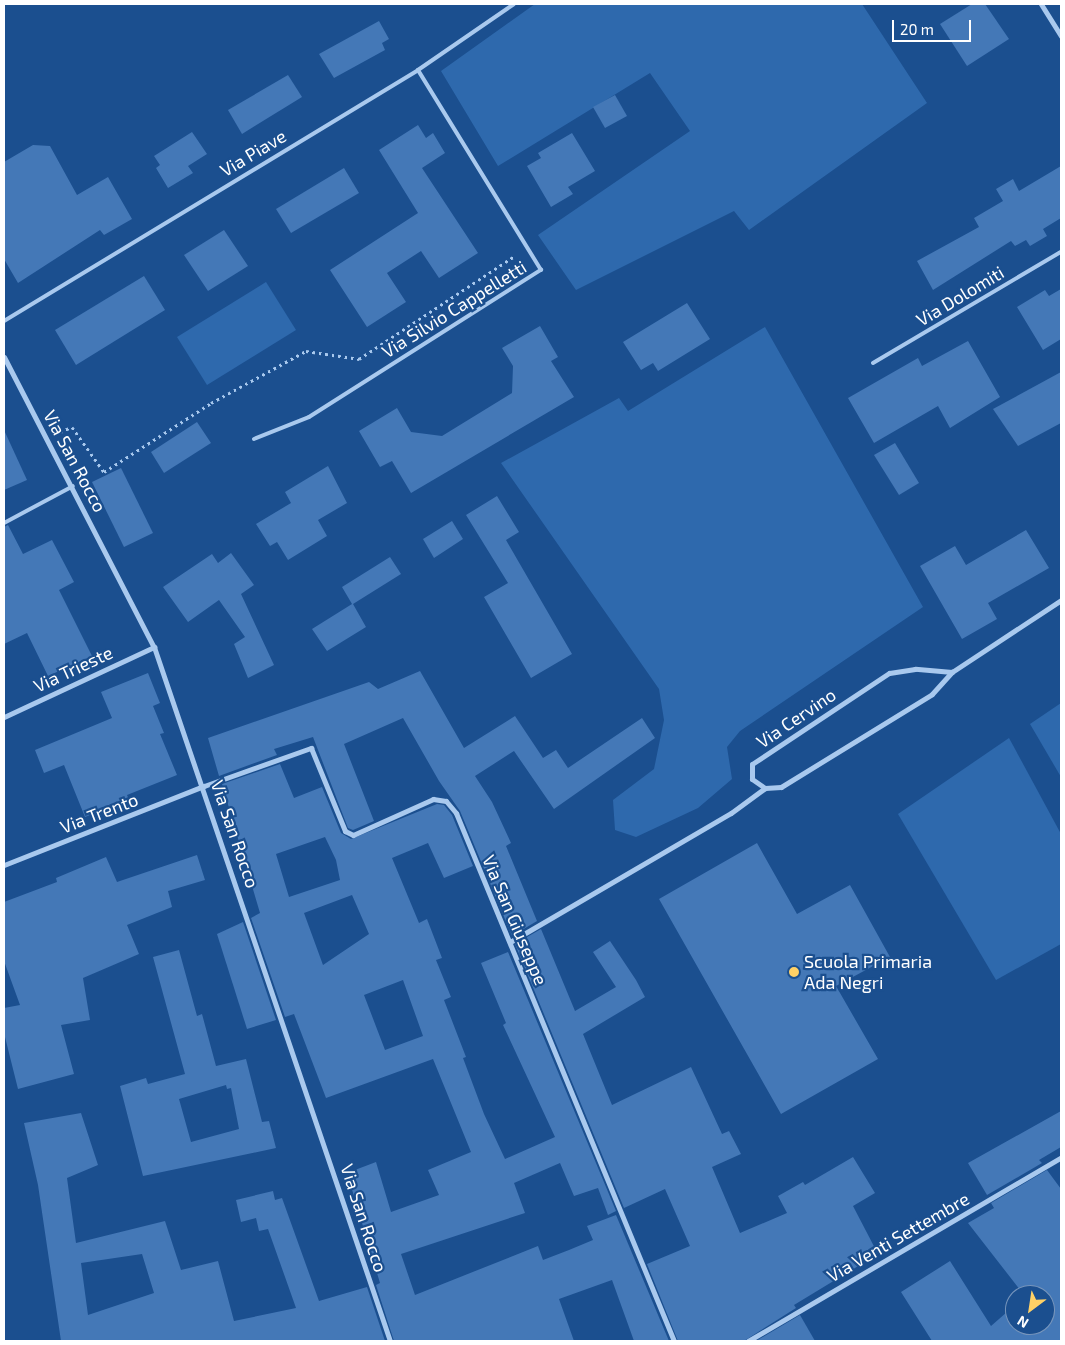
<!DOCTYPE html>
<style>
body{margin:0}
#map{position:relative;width:1065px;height:1345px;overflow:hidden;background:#1b4f8f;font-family:"Exo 2",sans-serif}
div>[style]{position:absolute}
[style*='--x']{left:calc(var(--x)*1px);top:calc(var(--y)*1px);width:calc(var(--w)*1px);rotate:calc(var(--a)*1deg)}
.green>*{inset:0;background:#2e69ad}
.building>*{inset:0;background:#4478b7}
.path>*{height:3px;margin-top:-1.5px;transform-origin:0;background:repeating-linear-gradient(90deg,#a9c9ee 0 2.5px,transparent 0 6.5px)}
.lane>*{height:4px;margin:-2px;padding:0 2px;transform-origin:2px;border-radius:2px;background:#a9c9ee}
.street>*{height:5px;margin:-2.5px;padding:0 2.5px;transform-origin:2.5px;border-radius:2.5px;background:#a9c9ee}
.dots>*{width:14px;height:14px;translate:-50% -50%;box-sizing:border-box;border:2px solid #1b4f8f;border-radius:50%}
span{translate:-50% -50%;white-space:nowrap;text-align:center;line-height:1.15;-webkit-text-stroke:4.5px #1b4f8f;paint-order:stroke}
.street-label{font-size:18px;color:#fff}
.poi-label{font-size:18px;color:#fff}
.left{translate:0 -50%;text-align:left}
.frame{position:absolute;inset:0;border:5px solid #fff;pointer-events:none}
.north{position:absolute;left:1005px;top:1285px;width:50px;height:50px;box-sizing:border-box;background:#1b4f8f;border:1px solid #7695bc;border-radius:50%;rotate:211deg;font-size:14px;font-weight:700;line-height:20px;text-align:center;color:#fff}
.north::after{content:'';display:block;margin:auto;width:18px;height:22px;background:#ffd166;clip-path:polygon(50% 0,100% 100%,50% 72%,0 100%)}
.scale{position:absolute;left:892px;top:20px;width:79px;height:22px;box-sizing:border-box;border:2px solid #fff;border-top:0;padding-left:6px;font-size:15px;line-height:18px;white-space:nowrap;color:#fff;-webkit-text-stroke:4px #1b4f8f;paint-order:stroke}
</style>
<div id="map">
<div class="green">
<div style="clip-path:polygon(535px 4px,862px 4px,927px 103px,749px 230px,734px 211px,576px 290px,538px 235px,690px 131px,650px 73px,498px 166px,441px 71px)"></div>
<div style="clip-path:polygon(266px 282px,296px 330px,207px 385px,177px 337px)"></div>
<div style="clip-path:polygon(765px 327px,923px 607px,740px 731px,727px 747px,732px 779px,698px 808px,636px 837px,615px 830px,613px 800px,654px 769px,664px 720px,659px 689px,501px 463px,619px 398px,628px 411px)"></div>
<div style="clip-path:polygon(1061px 703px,1061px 777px,1030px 724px)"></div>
<div style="clip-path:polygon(1009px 738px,1061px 834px,1061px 944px,996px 980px,898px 814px)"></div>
</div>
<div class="building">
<div style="clip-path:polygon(972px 4px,985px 4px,1009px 39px,967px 66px,940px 24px)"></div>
<div style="clip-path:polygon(379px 21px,389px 39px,382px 43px,385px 50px,334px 78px,319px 54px)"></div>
<div style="clip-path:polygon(288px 75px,302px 97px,242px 134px,228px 110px)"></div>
<div style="clip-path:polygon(615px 95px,627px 116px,605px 128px,593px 107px)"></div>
<div style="clip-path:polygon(418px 125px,426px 138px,433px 133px,445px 153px,422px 168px,478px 253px,439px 278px,421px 251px,387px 273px,406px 302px,367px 327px,330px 270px,418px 213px,379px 150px)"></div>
<div style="clip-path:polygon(192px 132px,207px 154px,188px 166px,193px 173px,168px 188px,156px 168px,160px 165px,154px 156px)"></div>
<div style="clip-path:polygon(572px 133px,595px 171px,568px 187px,573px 194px,551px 207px,527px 166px,541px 158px,538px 153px)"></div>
<div style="clip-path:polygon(33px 145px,50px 146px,77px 195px,108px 177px,132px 219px,104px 235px,100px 230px,18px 283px,4px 259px,4px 162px)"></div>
<div style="clip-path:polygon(1061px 166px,1061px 218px,1043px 229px,1047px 236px,1030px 246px,1026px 240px,1015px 246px,1011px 241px,933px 290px,917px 261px,979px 227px,974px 218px,1003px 201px,996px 189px,1013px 179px,1019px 191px)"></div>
<div style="clip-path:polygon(344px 168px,359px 193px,291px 233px,276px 209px)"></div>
<div style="clip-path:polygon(224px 230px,248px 266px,208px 291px,184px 255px)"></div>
<div style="clip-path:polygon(144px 276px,165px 310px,76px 365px,55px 330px)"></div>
<div style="clip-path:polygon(1061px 289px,1061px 339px,1043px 350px,1017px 307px,1045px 290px,1049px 296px)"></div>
<div style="clip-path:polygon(687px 303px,710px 339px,658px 371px,653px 363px,641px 370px,623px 342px)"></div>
<div style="clip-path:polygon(540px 326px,558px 357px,551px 361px,574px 397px,411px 493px,392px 461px,380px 467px,359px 431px,397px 408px,411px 432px,442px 436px,512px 393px,513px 366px,502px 348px)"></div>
<div style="clip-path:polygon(968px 341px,1000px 397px,950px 428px,938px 406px,874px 443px,848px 398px,918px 358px,922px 366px)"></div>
<div style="clip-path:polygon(1061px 372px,1061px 423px,1018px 446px,993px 409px)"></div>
<div style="clip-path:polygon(197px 422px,211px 443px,164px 473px,151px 452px)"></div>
<div style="clip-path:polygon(4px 430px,27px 480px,4px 490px)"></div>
<div style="clip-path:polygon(895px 443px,919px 483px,899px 495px,874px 455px)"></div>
<div style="clip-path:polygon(328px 466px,347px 503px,318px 520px,327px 536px,288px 560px,277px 542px,270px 546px,256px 524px,291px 503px,285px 492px)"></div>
<div style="clip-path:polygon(121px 468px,153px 533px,124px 547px,92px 482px)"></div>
<div style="clip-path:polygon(497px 496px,519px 532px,506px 540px,572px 654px,531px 678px,484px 597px,508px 583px,466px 515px)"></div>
<div style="clip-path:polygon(452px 521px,463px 539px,434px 558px,423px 539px)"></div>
<div style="clip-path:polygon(8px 525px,23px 554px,52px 540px,74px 582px,59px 590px,92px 656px,48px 676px,27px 633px,4px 644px,4px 527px)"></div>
<div style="clip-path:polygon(1026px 530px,1049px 568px,988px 603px,997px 619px,962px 639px,920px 566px,955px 546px,966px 565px)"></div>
<div style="clip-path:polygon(231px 553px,254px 585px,241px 594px,274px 665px,248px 678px,234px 644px,245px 637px,219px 600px,188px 622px,163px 587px,212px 554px,218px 563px)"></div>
<div style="clip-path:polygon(390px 557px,401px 574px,353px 604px,366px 627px,327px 651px,312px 629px,352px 604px,342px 587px)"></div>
<div style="clip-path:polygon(420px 671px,464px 748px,515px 716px,543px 758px,556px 750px,568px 768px,642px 718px,655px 738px,554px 809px,514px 751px,475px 776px,492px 802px,511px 843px,506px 846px,537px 921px,512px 936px,460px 811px,439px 781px,403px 718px,344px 744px,374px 821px,353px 830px,348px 828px,313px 737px,274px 749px,277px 755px,219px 776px,208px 738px,369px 682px,378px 689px)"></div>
<div style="clip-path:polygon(148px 673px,160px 703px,153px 706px,164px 733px,160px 734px,177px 775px,127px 795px,129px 800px,85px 817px,64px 765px,44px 773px,35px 750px,112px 718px,101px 692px)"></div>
<div style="clip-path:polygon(evenodd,280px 764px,294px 798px,322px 787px,341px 833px,351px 839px,437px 804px,444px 805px,452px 815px,473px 866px,444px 878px,428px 843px,392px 858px,419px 923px,427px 919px,442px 958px,436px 960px,451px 997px,444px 1000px,466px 1057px,463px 1058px,484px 1114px,505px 1159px,555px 1137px,503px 1025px,506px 1023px,481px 963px,508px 952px,616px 1211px,608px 1215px,598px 1188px,574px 1196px,560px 1163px,514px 1183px,525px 1213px,401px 1254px,415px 1295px,538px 1246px,543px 1260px,569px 1250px,593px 1240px,587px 1226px,616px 1215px,669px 1341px,634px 1341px,612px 1280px,559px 1299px,574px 1341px,394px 1341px,376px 1285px,380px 1283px,347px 1173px,376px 1162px,391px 1212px,439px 1195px,428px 1170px,471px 1152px,433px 1059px,326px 1098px,294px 1014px,285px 1017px,251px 918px,260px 913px,222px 784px,280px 764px,325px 837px,336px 860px,340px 880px,289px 897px,276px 854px,325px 837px,280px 764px,352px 895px,369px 934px,323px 965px,304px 913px,352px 895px,280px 764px,403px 980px,423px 1036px,385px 1050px,364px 995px,403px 980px)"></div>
<div style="clip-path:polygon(757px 843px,797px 914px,850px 885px,890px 957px,836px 986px,878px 1059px,781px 1114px,659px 899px)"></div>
<div style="clip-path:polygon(197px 855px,205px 880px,168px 891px,172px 907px,127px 925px,139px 954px,83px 978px,90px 1020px,61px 1025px,74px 1074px,18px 1089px,4px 1033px,4px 1008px,20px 1005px,4px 961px,4px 902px,57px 882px,56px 878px,106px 857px,117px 882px)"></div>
<div style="clip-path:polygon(243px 922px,276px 1020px,247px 1029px,217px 934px)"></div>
<div style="clip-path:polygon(541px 929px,575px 1011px,616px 987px,593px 952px,610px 941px,636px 980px,645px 997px,583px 1034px,612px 1105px,691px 1067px,722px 1134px,729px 1131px,741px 1154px,712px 1167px,740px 1233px,787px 1213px,778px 1196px,803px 1182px,805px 1185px,853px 1157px,875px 1193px,853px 1206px,878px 1254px,794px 1305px,796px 1308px,744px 1341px,678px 1341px,647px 1264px,690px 1246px,665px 1189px,624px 1208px,515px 944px)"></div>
<div style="clip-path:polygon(evenodd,179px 950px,197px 1016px,202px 1014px,216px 1066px,246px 1059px,262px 1122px,269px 1121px,276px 1148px,143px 1176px,120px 1086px,146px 1078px,148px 1084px,185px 1074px,153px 957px,179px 950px,226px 1085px,227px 1089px,231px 1088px,239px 1129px,191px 1142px,179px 1099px,226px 1085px)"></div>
<div style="clip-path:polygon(1061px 1111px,1061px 1147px,1039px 1160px,1042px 1163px,987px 1195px,968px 1163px)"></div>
<div style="clip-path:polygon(evenodd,81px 1113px,98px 1165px,67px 1178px,76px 1243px,165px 1221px,181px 1270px,218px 1261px,234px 1321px,296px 1308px,268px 1229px,259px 1231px,256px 1218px,241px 1222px,236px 1200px,273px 1191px,275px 1200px,282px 1198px,319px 1301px,367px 1287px,385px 1341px,61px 1341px,38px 1185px,24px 1123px,81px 1113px,142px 1254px,154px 1293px,88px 1315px,81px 1263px,142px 1254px)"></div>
<div style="clip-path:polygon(1047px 1170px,1061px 1189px,1061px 1341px,932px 1341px,901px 1292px,950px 1261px,991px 1326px,1015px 1305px,1015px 1325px,1045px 1325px,1045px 1295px,1024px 1295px,968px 1223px,994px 1208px,991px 1203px)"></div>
<div style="clip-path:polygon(800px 1315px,815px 1341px,756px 1341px)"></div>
</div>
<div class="path">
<div style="--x:60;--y:432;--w:13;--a:-23"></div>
<div style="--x:72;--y:427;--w:55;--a:54.6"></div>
<div style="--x:104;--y:472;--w:127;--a:-32.8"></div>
<div style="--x:211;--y:403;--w:108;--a:-28.7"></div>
<div style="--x:306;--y:351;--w:54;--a:8.6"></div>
<div style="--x:359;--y:359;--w:188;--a:-33.5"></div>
</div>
<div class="lane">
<div style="--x:4;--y:321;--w:484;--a:-31.2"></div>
<div style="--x:418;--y:70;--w:116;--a:-34.5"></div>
<div style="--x:873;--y:363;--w:218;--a:-30.6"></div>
<div style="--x:254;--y:439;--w:59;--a:-21.8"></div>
<div style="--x:309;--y:417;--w:275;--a:-32.4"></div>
<div style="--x:541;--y:270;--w:235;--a:-121.6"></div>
<div style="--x:4;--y:523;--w:78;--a:-28.2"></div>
</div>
<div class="street">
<div style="--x:1041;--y:4;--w:38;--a:58"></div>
<div style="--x:4;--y:357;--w:326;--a:62.7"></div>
<div style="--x:154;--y:647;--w:733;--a:71.22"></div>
<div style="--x:952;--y:672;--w:37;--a:-175"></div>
<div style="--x:915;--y:669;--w:26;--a:171"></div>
<div style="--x:889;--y:673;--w:164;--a:146.4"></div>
<div style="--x:752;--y:764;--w:15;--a:90"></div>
<div style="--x:752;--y:779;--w:16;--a:35"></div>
<div style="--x:765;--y:788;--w:16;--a:-4"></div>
<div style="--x:781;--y:787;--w:177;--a:-31.6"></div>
<div style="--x:932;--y:694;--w:30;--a:-48"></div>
<div style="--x:952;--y:672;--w:131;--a:-33.4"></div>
<div style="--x:4;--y:717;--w:166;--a:-25"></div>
<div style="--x:4;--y:865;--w:215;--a:-21.6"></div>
<div style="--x:204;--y:786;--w:114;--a:-19.6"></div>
<div style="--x:311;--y:748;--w:90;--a:67.7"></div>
<div style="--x:345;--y:831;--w:9;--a:27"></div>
<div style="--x:353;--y:835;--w:88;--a:-24.2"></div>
<div style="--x:433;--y:799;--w:13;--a:9"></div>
<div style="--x:446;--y:801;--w:16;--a:50"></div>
<div style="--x:456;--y:813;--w:571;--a:67.57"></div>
<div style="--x:510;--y:942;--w:256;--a:-30.3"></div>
<div style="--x:731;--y:813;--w:42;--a:-36.3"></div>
<div style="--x:748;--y:1341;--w:363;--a:-30.4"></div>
</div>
<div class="dots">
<div style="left:794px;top:972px;background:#ffd166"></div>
</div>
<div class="street-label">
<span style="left:253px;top:153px;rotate:-31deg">Via Piave</span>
<span style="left:960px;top:296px;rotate:-31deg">Via Dolomiti</span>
<span style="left:454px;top:309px;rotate:-32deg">Via Silvio Cappelletti</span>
<span style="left:75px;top:461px;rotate:62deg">Via San Rocco</span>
<span style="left:73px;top:669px;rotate:-25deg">Via Trieste</span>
<span style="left:796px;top:718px;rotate:-34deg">Via Cervino</span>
<span style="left:99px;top:813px;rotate:-21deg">Via Trento</span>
<span style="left:235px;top:834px;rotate:71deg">Via San Rocco</span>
<span style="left:515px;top:920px;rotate:67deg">Via San Giuseppe</span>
<span style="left:364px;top:1218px;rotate:72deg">Via San Rocco</span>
<span style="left:898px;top:1237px;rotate:-30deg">Via Venti Settembre</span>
</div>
<div class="poi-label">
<span class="left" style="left:804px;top:972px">Scuola Primaria<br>Ada Negri</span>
</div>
<div class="frame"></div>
<div class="north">N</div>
<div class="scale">20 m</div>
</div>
